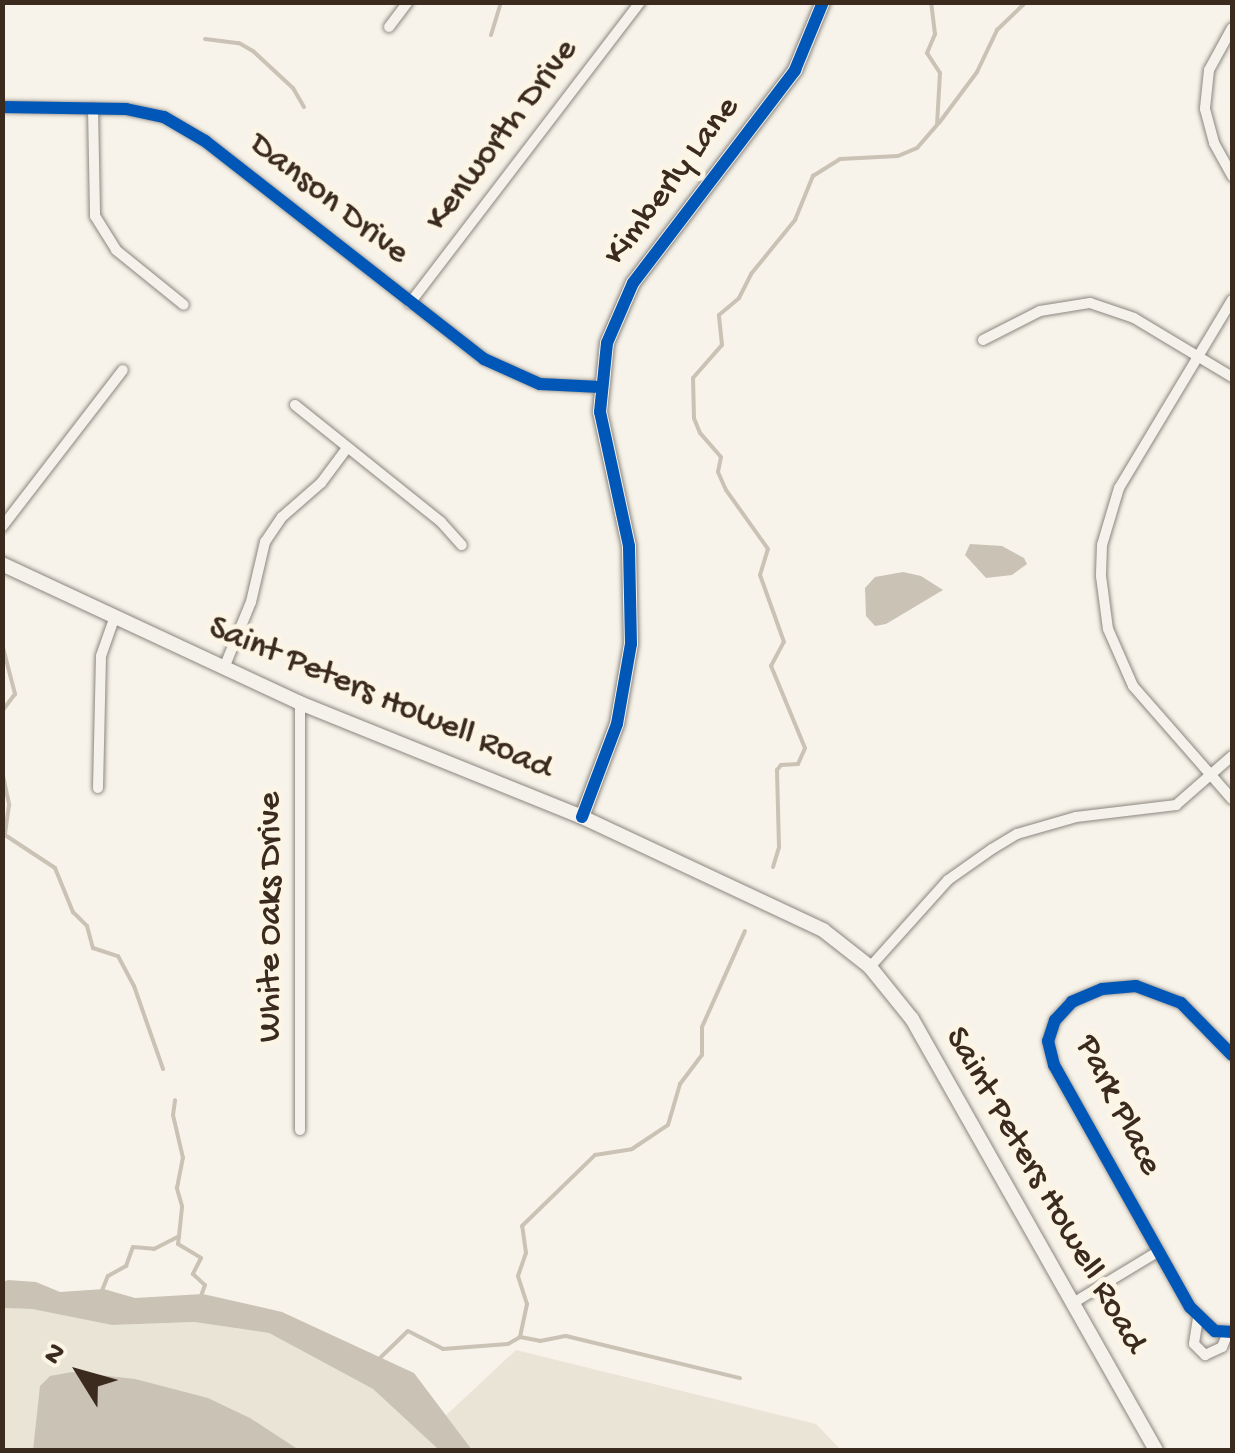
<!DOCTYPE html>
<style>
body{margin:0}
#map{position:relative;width:1235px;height:1453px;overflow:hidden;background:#f7f3ea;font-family:"Gochi Hand",sans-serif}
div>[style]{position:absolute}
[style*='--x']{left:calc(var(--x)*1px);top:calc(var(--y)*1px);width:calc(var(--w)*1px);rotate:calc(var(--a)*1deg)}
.green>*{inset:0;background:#eae4d7}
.water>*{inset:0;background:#cac2b5}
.stream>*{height:4px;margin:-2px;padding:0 2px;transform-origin:2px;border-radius:2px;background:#cac2b5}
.roads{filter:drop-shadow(0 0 2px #8b867f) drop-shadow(0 0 2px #8b867f)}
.street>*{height:10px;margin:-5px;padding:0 5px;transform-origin:5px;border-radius:5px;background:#f5f2ec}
.secondary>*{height:14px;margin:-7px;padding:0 7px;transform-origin:7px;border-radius:7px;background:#f5f2ec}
.cycleway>*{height:12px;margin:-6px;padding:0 6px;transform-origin:6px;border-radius:6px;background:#0057b8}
span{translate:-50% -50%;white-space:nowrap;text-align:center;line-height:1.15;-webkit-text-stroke:10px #fcf5e5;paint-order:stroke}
.street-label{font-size:35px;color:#3b2a1e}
.frame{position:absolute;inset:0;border:5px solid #3b2a1e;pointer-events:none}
.north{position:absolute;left:30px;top:1323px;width:100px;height:100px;-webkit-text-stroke:8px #fcf5e5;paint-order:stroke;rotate:307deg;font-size:28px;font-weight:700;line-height:40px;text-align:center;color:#3b2a1e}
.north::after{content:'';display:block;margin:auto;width:35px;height:45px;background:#3b2a1e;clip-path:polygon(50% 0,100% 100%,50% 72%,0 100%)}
</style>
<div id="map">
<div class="green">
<div style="clip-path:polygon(2px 1308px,32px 1309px,112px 1325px,194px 1322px,269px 1333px,373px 1389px,439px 1450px,3px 1450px)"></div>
<div style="clip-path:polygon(516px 1350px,816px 1424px,841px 1450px,459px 1450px,441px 1420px)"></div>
</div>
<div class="water">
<div style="clip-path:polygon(970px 544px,1002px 546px,1024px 558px,1027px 564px,1012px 575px,986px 578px,965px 555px)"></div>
<div style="clip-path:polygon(903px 572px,921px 576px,943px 590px,886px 624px,875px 626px,866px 616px,865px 588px,875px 577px)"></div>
<div style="clip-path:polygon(8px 1280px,36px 1282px,60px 1292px,104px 1289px,135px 1298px,203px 1294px,282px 1312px,414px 1373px,472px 1450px,439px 1450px,373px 1389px,269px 1333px,194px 1322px,112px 1325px,32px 1309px,3px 1308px,3px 1282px)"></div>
<div style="clip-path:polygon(72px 1372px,135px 1379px,208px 1398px,250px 1418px,299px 1450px,33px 1450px,40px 1386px,50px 1376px)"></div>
</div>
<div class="stream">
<div style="--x:491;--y:35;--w:34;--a:-73"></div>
<div style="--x:205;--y:39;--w:34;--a:7"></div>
<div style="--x:239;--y:43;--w:16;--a:30"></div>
<div style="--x:253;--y:51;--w:54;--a:42.8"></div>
<div style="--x:293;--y:88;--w:22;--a:60"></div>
<div style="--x:939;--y:123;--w:64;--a:-53.3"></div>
<div style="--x:977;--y:72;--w:47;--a:-64.5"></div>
<div style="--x:997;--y:30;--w:40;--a:-44"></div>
<div style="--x:2;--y:644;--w:52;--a:75.4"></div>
<div style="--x:15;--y:694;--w:21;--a:127"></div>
<div style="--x:2;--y:771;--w:35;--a:78"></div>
<div style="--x:9;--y:805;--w:30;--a:98"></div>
<div style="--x:5;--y:835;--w:60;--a:33.4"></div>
<div style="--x:55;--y:868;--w:48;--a:67.8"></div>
<div style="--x:73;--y:912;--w:20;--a:45"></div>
<div style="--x:87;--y:926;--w:23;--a:75"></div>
<div style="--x:93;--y:948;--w:26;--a:18"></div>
<div style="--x:118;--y:956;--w:34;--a:62"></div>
<div style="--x:134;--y:986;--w:88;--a:70.7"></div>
<div style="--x:773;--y:867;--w:21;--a:-73"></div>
<div style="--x:779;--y:847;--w:77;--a:-91.5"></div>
<div style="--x:777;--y:770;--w:6;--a:-51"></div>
<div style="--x:781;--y:765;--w:17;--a:-3"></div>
<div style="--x:798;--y:764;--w:17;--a:-66"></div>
<div style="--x:805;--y:748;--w:89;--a:-112.5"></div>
<div style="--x:771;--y:666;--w:27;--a:-62"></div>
<div style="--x:784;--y:642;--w:71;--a:-109.7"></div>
<div style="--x:760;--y:575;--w:27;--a:-73"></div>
<div style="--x:768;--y:549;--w:72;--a:-125.4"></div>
<div style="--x:726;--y:490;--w:20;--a:-114"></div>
<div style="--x:718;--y:472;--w:15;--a:-79"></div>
<div style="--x:721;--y:457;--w:32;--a:-131"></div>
<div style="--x:700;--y:433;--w:16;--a:-112"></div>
<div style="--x:694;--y:418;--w:40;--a:-91.4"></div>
<div style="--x:693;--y:378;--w:44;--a:-48.7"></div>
<div style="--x:722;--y:345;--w:30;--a:-96"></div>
<div style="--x:719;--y:315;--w:26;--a:-40"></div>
<div style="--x:739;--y:298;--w:27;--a:-63"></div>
<div style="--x:751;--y:274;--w:70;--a:-50.8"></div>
<div style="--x:795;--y:220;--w:48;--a:-67.8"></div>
<div style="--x:813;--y:176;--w:32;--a:-32"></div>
<div style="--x:840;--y:159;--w:58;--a:-3"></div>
<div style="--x:898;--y:156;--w:21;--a:-23"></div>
<div style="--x:917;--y:148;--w:30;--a:-49"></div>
<div style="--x:937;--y:125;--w:52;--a:-86.7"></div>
<div style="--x:940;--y:73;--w:24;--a:-123"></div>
<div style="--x:927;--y:53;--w:21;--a:-67"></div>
<div style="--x:935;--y:34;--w:32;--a:-97"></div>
<div style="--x:179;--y:1236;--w:8;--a:97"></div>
<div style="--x:178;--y:1244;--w:27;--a:31"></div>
<div style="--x:201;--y:1258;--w:18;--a:117"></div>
<div style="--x:193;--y:1274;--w:16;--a:43"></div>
<div style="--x:205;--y:1285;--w:12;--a:110"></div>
<div style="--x:101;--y:1293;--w:18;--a:-68"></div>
<div style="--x:108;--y:1276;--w:21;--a:-29"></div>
<div style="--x:126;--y:1266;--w:20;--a:-70"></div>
<div style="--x:133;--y:1247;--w:21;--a:5"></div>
<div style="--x:154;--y:1249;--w:28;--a:-27"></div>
<div style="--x:179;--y:1236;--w:30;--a:-84"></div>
<div style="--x:182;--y:1206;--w:19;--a:-106"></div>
<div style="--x:177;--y:1188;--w:31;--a:-79"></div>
<div style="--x:183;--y:1158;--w:44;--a:-103.1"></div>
<div style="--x:173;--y:1115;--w:15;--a:-82"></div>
<div style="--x:520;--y:1337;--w:20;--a:11"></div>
<div style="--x:540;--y:1341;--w:26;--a:-11"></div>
<div style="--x:566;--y:1336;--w:179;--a:13.6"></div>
<div style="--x:381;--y:1357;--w:37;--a:-44"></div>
<div style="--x:408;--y:1331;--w:39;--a:27"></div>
<div style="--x:443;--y:1349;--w:65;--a:-4.4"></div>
<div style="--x:508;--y:1344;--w:14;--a:-30"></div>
<div style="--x:520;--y:1337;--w:34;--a:-78"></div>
<div style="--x:527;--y:1304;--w:29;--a:-108"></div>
<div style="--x:518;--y:1276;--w:24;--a:-71"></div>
<div style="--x:526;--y:1253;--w:27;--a:-98"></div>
<div style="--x:522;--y:1226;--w:102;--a:-44.2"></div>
<div style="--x:595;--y:1155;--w:37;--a:-9"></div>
<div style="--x:632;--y:1149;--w:43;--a:-33.7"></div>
<div style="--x:668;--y:1125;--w:43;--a:-73.7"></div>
<div style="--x:680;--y:1084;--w:36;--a:-53"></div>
<div style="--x:702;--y:1055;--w:28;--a:-90"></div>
<div style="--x:702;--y:1027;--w:105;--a:-65.9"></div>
</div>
<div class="roads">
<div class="street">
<div style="--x:389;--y:27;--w:31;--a:-53"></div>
<div style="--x:1232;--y:28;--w:48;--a:118.7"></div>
<div style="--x:1209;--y:70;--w:39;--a:96"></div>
<div style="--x:1205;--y:109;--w:35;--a:75"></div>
<div style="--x:1214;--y:143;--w:38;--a:61"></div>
<div style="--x:2;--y:107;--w:124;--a:0.9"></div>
<div style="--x:126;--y:109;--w:39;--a:12"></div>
<div style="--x:164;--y:117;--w:48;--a:30.3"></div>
<div style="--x:205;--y:141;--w:354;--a:38"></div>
<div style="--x:484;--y:359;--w:61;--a:24.1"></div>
<div style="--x:540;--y:384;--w:60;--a:2.9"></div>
<div style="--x:93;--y:108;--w:108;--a:88.9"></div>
<div style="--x:95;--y:216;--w:40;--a:58"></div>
<div style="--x:116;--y:250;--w:87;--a:39"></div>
<div style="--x:1232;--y:300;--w:219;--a:121"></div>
<div style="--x:1119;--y:488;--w:59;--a:106.6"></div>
<div style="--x:1102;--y:545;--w:31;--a:92"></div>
<div style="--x:1101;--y:576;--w:53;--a:82.5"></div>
<div style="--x:1108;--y:629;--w:62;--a:66.3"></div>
<div style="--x:1133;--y:686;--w:150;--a:48.8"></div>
<div style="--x:410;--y:303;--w:379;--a:-52.6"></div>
<div style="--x:983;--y:340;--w:64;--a:-27"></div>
<div style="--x:1040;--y:311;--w:51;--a:-9.1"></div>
<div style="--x:1090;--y:303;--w:46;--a:18.8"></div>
<div style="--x:1134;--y:318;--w:114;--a:31"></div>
<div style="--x:295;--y:405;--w:187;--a:38.7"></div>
<div style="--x:441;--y:522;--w:31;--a:48"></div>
<div style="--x:2;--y:527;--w:198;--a:-52.4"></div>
<div style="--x:224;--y:668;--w:71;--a:-67.8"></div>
<div style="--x:251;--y:602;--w:62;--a:-76.9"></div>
<div style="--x:265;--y:542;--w:30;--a:-56"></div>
<div style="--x:282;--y:517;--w:52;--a:-41.1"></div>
<div style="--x:321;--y:483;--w:44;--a:-53.4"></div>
<div style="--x:300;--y:703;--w:427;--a:90"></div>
<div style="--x:98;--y:788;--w:132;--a:-88.7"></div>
<div style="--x:101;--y:656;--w:42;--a:-70.7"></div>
<div style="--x:870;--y:967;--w:117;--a:-48.1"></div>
<div style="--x:948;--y:880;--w:54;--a:-35.2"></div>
<div style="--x:992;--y:849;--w:29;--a:-31"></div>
<div style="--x:1017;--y:834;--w:61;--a:-16.1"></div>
<div style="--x:1076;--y:817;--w:101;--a:-6.8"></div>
<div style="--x:1176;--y:805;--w:74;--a:-41.2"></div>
<div style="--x:1232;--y:1055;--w:73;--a:-134.4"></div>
<div style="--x:1181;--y:1003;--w:48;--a:-159.3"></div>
<div style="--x:1136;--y:986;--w:34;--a:175"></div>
<div style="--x:1102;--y:989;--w:33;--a:157"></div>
<div style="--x:1072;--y:1002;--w:25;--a:133"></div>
<div style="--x:1055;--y:1020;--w:22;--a:108"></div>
<div style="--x:1048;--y:1041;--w:25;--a:76"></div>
<div style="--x:1054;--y:1065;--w:278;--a:60.7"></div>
<div style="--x:1190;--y:1307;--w:35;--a:44"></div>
<div style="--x:1215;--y:1331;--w:17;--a:3"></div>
<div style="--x:1073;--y:1303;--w:100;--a:-31.2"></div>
<div style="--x:1198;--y:1318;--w:26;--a:99"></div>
<div style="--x:1194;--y:1344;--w:16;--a:45"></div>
<div style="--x:1205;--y:1355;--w:19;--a:-25"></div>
<div style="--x:1222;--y:1347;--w:15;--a:-67"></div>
</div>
<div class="secondary">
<div style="--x:2;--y:564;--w:329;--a:25"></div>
<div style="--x:300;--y:703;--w:304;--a:22"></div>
<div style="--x:582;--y:817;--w:266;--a:25.1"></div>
<div style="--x:823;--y:930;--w:60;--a:38.2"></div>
<div style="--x:870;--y:967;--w:67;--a:51.1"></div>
<div style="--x:912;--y:1019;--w:495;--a:60.5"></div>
<div style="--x:582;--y:817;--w:99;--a:-69.4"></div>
<div style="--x:617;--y:724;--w:81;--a:-80.1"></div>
<div style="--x:631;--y:644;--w:98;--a:-91.2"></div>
<div style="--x:629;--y:546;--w:137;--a:-102.2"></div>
<div style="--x:600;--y:412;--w:69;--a:-84.2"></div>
<div style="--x:607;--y:343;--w:65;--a:-66.6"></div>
<div style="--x:633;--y:283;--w:268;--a:-52.7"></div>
<div style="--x:795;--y:70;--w:74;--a:-67.6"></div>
</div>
</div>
<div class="cycleway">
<div style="--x:2;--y:107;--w:124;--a:0.9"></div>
<div style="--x:126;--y:109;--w:39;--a:12"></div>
<div style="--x:164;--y:117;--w:48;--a:30.3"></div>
<div style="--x:205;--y:141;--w:354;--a:38"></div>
<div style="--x:484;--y:359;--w:61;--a:24.1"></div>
<div style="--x:540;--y:384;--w:60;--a:2.9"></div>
<div style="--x:582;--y:817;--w:99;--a:-69.4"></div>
<div style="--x:617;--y:724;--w:81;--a:-80.1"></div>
<div style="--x:631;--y:644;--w:98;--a:-91.2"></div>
<div style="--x:629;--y:546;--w:137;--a:-102.2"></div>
<div style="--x:600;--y:412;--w:69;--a:-84.2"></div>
<div style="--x:607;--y:343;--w:65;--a:-66.6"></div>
<div style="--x:633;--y:283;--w:268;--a:-52.7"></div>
<div style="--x:795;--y:70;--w:74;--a:-67.6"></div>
<div style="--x:1232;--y:1055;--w:73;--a:-134.4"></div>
<div style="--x:1181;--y:1003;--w:48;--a:-159.3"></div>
<div style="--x:1136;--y:986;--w:34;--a:175"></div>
<div style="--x:1102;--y:989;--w:33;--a:157"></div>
<div style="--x:1072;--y:1002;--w:25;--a:133"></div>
<div style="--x:1055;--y:1020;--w:22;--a:108"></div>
<div style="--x:1048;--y:1041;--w:25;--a:76"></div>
<div style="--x:1054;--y:1065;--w:278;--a:60.7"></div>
<div style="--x:1190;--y:1307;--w:35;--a:44"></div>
<div style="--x:1215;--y:1331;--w:17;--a:3"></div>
</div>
<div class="street-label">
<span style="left:503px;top:136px;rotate:-53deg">Kenworth Drive</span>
<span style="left:673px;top:182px;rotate:-53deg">Kimberly Lane</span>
<span style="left:328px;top:200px;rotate:38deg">Danson Drive</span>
<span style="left:380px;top:699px;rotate:23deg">Saint Peters Howell Road</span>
<span style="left:272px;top:917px;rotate:-90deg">White Oaks Drive</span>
<span style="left:1117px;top:1106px;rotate:63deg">Park Place</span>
<span style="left:1044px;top:1191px;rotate:60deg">Saint Peters Howell Road</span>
</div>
<div class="frame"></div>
<div class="north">N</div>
</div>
